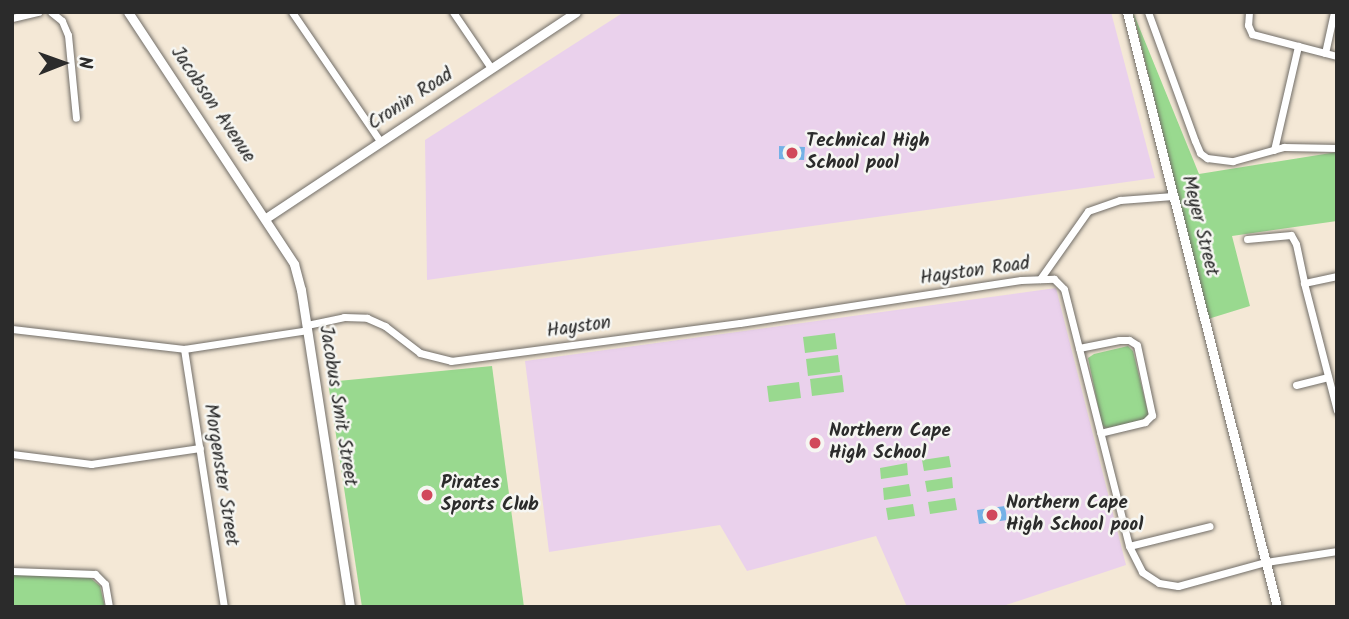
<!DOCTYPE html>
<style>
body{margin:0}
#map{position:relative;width:1349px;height:619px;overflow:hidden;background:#f4e8d6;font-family:Kalam,sans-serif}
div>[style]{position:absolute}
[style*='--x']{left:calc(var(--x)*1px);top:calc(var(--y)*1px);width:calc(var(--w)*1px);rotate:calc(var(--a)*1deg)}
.built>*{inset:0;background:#ead1ec}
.green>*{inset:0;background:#99d98f}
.water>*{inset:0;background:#74b1e6}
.roads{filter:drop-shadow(0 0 2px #716d67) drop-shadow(0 0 2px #716d67)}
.minor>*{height:7px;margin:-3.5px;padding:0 3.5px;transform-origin:3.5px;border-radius:3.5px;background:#fff}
.tertiary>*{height:9px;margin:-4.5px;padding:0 4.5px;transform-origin:4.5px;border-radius:4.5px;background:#fff}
.dots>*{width:19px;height:19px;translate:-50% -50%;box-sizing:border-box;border:4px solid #f6f6f2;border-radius:50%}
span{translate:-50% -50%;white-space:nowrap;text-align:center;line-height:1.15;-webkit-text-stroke:5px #f6f6f2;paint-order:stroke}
.street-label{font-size:19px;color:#2b2b2b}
.poi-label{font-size:19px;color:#2b2b2b;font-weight:700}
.left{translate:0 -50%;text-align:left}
.frame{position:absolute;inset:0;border:14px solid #2b2b2b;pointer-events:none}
.north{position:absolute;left:28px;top:28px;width:70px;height:70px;-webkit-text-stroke:5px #f6f6f2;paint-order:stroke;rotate:89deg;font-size:19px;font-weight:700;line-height:28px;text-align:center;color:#2b2b2b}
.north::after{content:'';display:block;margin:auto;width:24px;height:32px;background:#2b2b2b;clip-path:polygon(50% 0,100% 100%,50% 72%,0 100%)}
</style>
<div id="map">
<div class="built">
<div style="clip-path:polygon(624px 12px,1111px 12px,1155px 178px,427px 280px,425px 140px)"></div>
<div style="clip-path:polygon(1056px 288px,1126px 565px,1000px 607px,907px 607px,876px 536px,747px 571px,720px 525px,549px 552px,525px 361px)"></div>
</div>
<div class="green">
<div style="clip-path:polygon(1133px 12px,1199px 174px,1337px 152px,1337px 221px,1232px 236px,1250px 306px,1208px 319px)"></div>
<div style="clip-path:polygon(835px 333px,837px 349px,805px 353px,803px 337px)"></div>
<div style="clip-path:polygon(1128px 346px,1133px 351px,1149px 417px,1147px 421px,1106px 428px,1102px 425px,1088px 358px,1094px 354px)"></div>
<div style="clip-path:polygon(838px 355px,840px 372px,808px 376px,806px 359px)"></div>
<div style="clip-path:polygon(492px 366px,524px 607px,362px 607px,328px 382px)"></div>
<div style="clip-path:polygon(842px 375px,844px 392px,812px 396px,810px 379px)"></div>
<div style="clip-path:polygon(799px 382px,801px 398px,769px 402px,767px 386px)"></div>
<div style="clip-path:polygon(949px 456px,951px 467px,924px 471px,922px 460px)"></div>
<div style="clip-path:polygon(907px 463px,908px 475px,881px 479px,880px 468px)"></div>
<div style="clip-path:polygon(952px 477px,953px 488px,927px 492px,925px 481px)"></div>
<div style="clip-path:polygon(909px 484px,911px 496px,884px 500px,883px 488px)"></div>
<div style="clip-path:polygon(955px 498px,957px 510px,930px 514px,928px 502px)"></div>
<div style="clip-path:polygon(913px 504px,915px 516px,888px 520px,886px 508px)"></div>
<div style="clip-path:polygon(21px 574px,88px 576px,100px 586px,105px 607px,12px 607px,12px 575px)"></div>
</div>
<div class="water">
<div style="clip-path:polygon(779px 146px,805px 147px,804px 160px,779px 159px)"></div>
<div style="clip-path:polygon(1005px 506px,1007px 520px,979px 524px,977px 510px)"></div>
</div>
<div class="roads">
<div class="minor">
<div style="--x:51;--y:12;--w:14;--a:39"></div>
<div style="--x:62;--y:21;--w:15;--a:67"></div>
<div style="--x:68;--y:35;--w:83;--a:84.5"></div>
<div style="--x:292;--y:12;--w:156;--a:55.7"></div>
<div style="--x:453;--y:12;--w:68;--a:55.8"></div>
<div style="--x:1148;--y:12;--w:137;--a:70"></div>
<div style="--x:1195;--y:141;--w:13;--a:67"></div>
<div style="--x:1200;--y:153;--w:9;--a:36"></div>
<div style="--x:1207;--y:158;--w:26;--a:7"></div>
<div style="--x:1233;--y:161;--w:53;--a:-15.4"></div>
<div style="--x:1284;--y:147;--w:53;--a:1.1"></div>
<div style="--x:1249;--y:12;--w:13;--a:94"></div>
<div style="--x:1248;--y:25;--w:10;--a:66"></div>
<div style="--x:1252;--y:34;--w:88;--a:14.5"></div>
<div style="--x:12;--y:18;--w:27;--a:-13"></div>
<div style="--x:1325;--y:53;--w:42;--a:-77.6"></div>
<div style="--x:1274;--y:150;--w:107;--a:-77"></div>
<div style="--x:1247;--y:239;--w:44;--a:-5.2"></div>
<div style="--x:1291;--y:235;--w:10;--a:61"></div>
<div style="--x:1296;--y:244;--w:40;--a:78"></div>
<div style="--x:1337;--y:276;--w:34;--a:168"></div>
<div style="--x:1304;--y:283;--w:132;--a:75.5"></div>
<div style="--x:1040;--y:279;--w:83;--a:-54.8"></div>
<div style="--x:1088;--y:211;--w:34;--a:-19"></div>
<div style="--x:1120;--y:200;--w:53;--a:-4.3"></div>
<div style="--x:307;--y:325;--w:38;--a:-12"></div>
<div style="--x:344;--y:317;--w:23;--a:2"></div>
<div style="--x:367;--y:318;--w:20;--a:24"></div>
<div style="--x:385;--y:326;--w:44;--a:37.6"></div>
<div style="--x:420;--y:353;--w:32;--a:14"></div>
<div style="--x:451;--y:361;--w:291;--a:-7.5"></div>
<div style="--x:740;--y:323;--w:284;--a:-8.7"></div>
<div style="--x:1021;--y:280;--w:33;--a:-2"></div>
<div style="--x:1054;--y:279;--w:14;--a:45"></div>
<div style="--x:1064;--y:289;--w:265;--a:75.8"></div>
<div style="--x:1129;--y:546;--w:29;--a:63"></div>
<div style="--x:1142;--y:572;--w:20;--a:33"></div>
<div style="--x:1159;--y:583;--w:19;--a:9"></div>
<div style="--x:1178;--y:586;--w:91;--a:-15.3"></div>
<div style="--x:1266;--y:562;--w:72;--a:-8.8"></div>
<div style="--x:12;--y:329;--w:173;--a:6.6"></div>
<div style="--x:184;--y:349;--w:125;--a:-8.7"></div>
<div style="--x:1079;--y:348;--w:41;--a:-11.3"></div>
<div style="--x:1119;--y:340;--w:10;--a:0"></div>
<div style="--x:1129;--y:340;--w:9;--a:32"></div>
<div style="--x:1137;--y:345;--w:72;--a:77.9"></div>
<div style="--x:1152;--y:415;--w:10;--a:135"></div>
<div style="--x:1145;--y:422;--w:46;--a:166.3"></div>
<div style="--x:184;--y:349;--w:261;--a:81.2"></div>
<div style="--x:1296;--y:385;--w:33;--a:-14"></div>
<div style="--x:12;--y:454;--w:80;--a:7.2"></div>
<div style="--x:91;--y:464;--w:110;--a:-8.4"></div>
<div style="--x:1129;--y:546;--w:83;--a:-13.9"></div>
<div style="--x:12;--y:571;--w:83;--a:2.1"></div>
<div style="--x:95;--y:574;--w:14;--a:45"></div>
<div style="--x:105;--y:584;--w:23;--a:80"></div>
</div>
<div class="tertiary">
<div style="--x:128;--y:12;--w:302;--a:56.6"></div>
<div style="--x:294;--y:264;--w:27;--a:75"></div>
<div style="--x:301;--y:290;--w:321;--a:81.2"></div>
<div style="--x:1127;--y:12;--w:614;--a:75.85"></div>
<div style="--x:266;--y:218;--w:372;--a:-33.6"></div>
</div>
</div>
<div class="dots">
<div style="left:792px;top:153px;background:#d1495b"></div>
<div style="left:815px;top:443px;background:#d1495b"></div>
<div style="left:427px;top:495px;background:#d1495b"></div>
<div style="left:992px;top:515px;background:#d1495b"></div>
</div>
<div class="street-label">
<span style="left:411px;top:100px;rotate:-33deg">Cronin Road</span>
<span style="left:212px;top:105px;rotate:56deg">Jacobson Avenue</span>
<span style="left:1199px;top:226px;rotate:76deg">Meyer Street</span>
<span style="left:975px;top:272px;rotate:-8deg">Hayston Road</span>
<span style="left:579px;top:328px;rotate:-8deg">Hayston</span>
<span style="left:337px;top:406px;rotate:81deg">Jacobus Smit Street</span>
<span style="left:220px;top:475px;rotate:81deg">Morgenster Street</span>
</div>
<div class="poi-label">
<span class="left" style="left:806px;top:153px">Technical High<br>School pool</span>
<span class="left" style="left:829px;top:443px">Northern Cape<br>High School</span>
<span class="left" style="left:441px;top:495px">Pirates<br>Sports Club</span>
<span class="left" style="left:1006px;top:515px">Northern Cape<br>High School pool</span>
</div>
<div class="frame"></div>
<div class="north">N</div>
</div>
